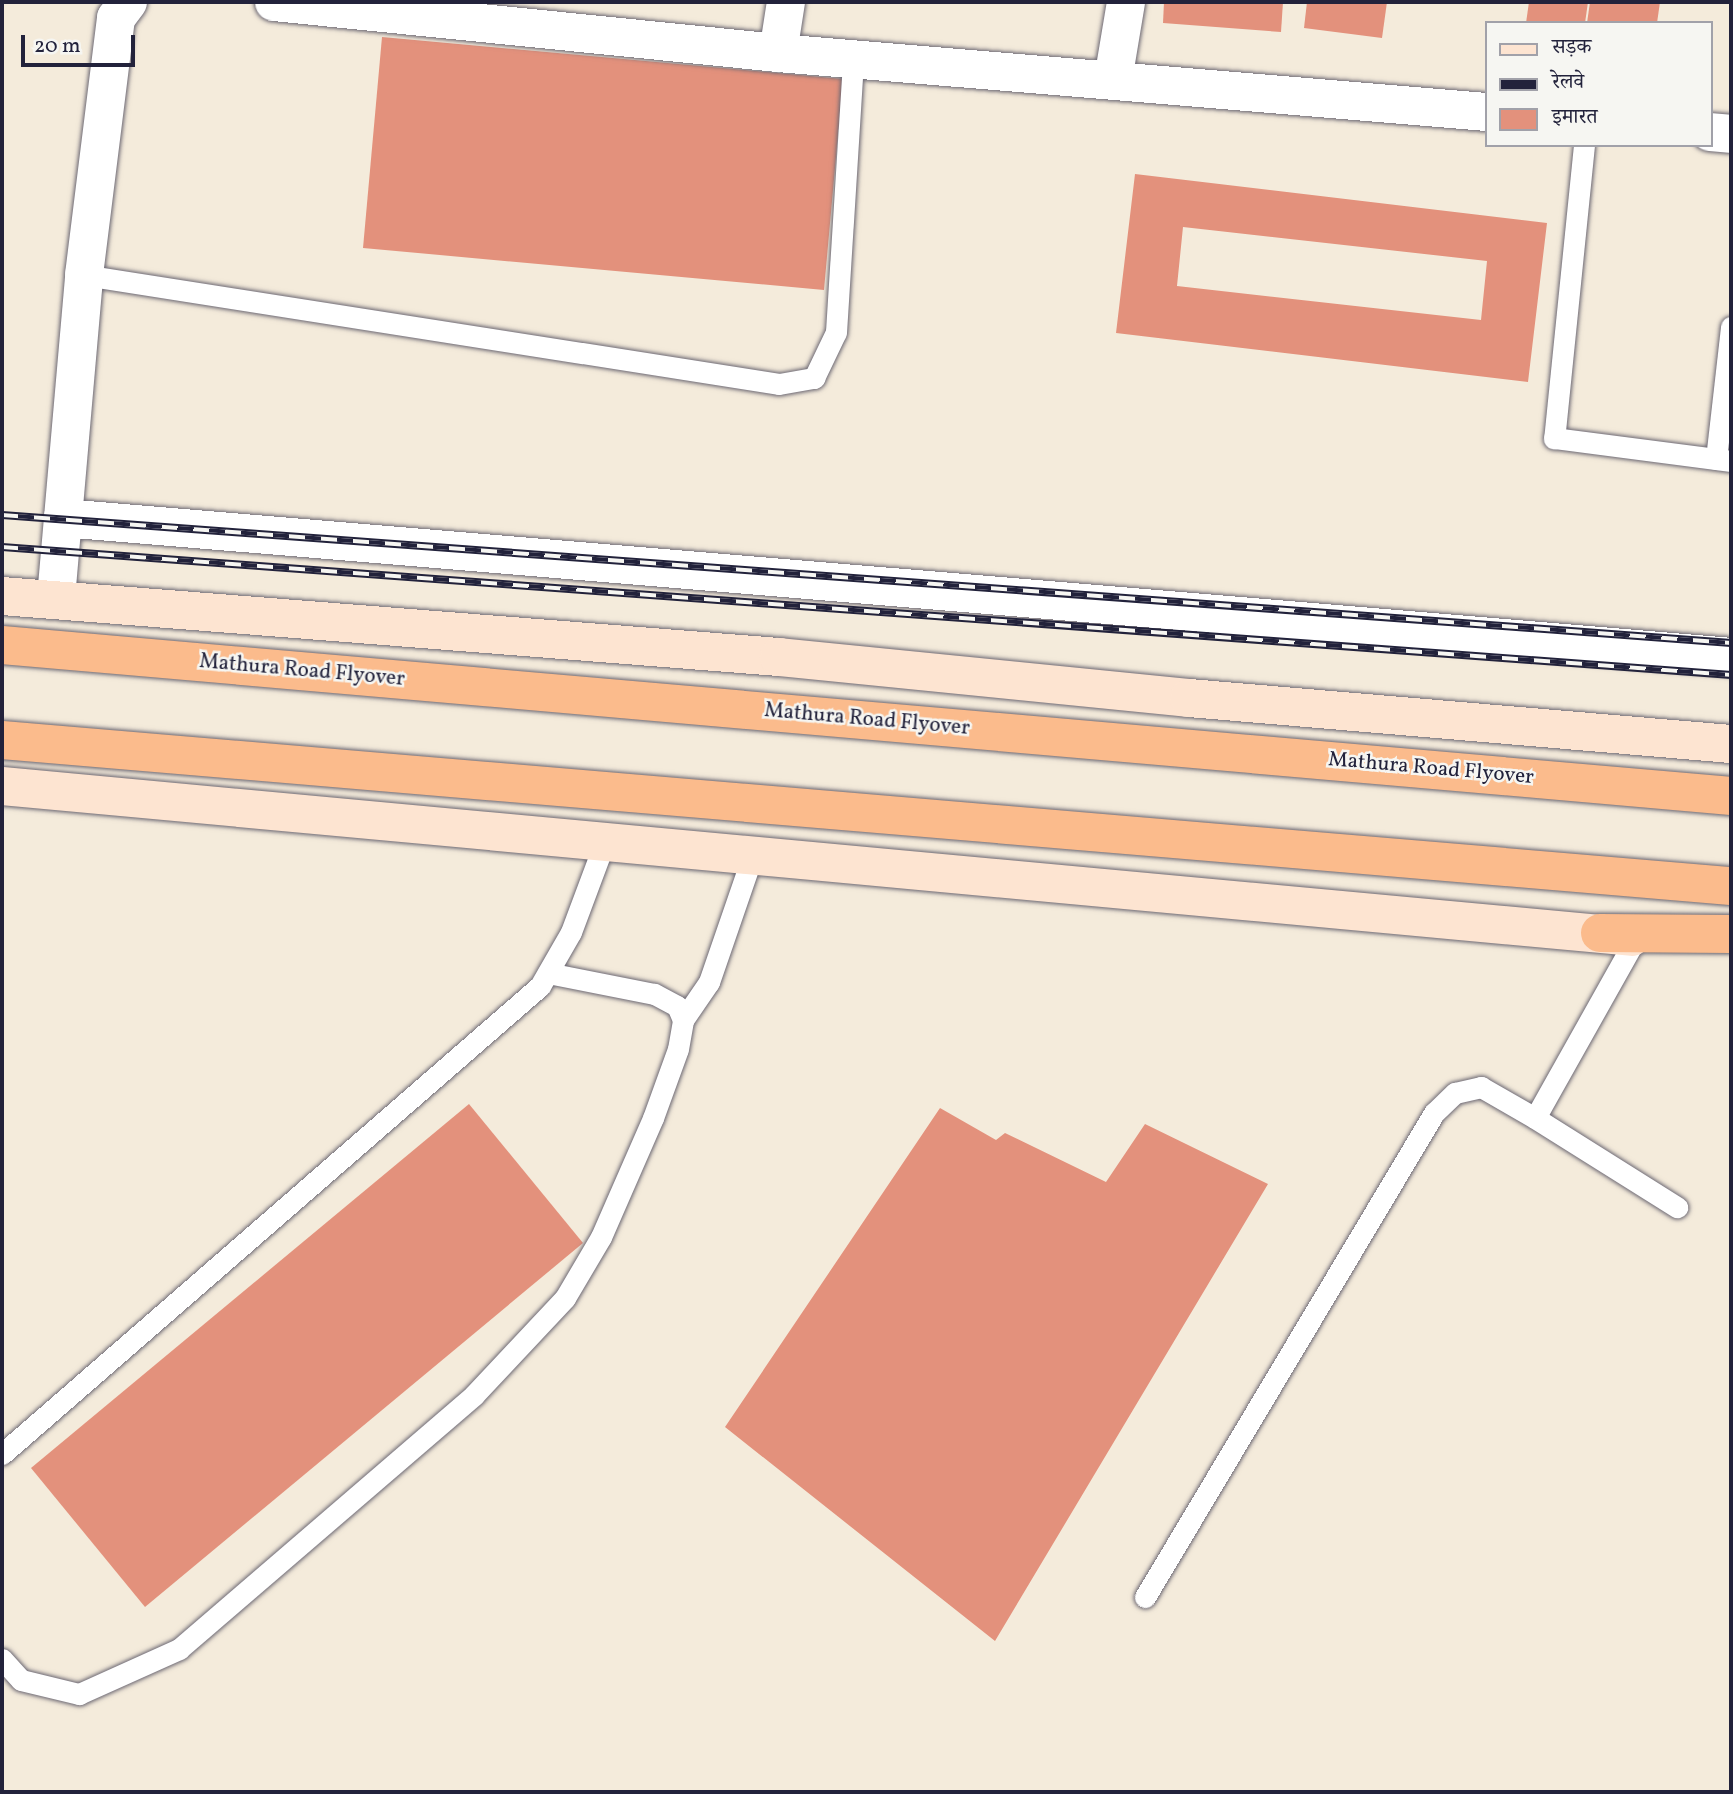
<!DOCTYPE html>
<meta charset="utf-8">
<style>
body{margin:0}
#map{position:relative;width:1733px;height:1794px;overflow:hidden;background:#f4ebdb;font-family:Vollkorn,"Noto Serif Devanagari",serif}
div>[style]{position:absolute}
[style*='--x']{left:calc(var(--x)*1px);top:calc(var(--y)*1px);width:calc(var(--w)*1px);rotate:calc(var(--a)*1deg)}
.building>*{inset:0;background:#e3917c}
.roads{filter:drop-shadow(0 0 2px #6c6873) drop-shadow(0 0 2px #6c6873)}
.service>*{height:21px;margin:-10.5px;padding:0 10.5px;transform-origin:10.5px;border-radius:10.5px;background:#fff}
.minor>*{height:38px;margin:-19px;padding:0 19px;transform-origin:19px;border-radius:19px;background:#fff}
.secondary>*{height:38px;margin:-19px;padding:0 19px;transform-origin:19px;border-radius:19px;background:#fde4d1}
.trunk>*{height:38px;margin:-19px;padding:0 19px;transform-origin:19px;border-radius:19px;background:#fbbb8c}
.rail>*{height:8px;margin-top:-4px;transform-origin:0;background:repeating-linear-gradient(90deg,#f6f6f2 0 16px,#22223b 0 32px);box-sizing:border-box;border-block:2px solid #22223b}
span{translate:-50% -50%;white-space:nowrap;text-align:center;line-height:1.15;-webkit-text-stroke:5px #f6f6f2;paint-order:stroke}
.street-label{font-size:21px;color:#22223b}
.frame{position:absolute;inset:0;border:4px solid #22223b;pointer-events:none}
.legend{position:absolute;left:1485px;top:21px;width:228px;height:126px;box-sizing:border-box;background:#f6f6f2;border:2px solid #a1a1a9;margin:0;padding:9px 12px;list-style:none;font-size:21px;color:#22223b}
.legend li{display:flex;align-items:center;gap:14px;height:35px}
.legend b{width:35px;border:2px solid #a1a1a9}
.scale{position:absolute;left:21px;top:35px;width:114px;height:32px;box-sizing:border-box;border:4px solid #22223b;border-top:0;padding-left:9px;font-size:21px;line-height:24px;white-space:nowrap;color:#22223b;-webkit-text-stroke:5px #f6f6f2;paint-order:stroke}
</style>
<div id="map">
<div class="building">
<div style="clip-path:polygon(1164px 2px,1283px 2px,1281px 32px,1163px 23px)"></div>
<div style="clip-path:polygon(1307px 2px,1387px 2px,1382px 38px,1304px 28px)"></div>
<div style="clip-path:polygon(1529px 2px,1588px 2px,1585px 23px,1526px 23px)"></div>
<div style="clip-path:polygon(1590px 2px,1660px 2px,1657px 23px,1587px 23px)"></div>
<div style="clip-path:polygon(382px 37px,843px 79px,824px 290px,363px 248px)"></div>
<div style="clip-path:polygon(evenodd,1135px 174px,1547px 223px,1528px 382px,1116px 333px,1135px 174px,1183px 227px,1487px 261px,1481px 320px,1177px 286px,1183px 227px)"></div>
<div style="clip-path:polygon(469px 1104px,583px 1243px,145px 1607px,31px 1468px)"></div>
<div style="clip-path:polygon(940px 1108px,996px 1140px,1005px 1133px,1106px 1182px,1145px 1124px,1268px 1184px,995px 1641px,725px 1427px)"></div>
</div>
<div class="roads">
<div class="service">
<div style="--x:1584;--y:145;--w:295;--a:95.8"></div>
<div style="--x:1554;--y:438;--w:178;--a:7.4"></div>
<div style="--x:84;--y:275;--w:703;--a:8.91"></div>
<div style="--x:779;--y:384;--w:36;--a:-10"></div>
<div style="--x:814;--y:378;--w:51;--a:-64.4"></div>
<div style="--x:836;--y:332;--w:275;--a:-86.4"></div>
<div style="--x:1716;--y:459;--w:133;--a:-83.5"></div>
<div style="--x:1636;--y:938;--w:206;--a:119.3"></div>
<div style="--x:1535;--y:1118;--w:168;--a:32.1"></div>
<div style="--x:683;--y:1020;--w:46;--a:-55.6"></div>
<div style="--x:709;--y:982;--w:135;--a:-71"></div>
<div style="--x:2;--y:1454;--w:713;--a:-41.02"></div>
<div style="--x:540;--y:986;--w:62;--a:-60.1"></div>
<div style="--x:571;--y:932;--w:97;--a:-69.5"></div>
<div style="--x:1145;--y:1597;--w:564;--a:-59.16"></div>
<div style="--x:1434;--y:1113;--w:29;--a:-44"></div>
<div style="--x:1455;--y:1093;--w:27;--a:-13"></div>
<div style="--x:1481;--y:1087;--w:62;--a:29.9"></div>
<div style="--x:2;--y:1659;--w:28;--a:48"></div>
<div style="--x:21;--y:1680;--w:60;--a:13.6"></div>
<div style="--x:79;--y:1694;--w:110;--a:-24.2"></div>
<div style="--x:179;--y:1649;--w:389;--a:-40.7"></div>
<div style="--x:474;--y:1395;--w:133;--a:-46.8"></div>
<div style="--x:565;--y:1298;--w:71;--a:-59.5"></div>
<div style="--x:601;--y:1237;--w:130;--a:-66.4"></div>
<div style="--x:653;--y:1118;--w:73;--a:-70.1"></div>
<div style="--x:678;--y:1049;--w:29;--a:-80"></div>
<div style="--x:683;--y:1020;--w:15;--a:-113"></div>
<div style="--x:677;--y:1006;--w:26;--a:-152"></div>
<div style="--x:654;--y:994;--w:108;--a:-168.8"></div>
</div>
<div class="minor">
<div style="--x:274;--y:2;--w:507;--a:5.78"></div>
<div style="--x:778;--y:53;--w:710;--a:4.76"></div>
<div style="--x:778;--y:53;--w:52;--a:-81.1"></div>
<div style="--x:1113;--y:80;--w:79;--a:-80.5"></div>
<div style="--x:1710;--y:132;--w:21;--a:5"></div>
<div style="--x:63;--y:518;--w:1674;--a:4.76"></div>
<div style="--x:56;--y:598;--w:324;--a:-85"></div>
<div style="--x:84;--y:275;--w:259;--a:-82.9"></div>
<div style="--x:116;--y:18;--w:20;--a:-53"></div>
</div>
<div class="secondary">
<div style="--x:2;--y:596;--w:779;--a:4.49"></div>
<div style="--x:779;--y:657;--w:412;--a:5.7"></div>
<div style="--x:1189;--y:698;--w:544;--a:4.85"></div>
<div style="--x:2;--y:786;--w:1637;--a:5.29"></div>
</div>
<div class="trunk">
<div style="--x:2;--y:645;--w:1736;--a:4.99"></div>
<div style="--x:2;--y:740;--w:1735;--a:4.83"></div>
<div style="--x:1600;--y:933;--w:131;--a:0.4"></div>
</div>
</div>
<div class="rail">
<div style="--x:2;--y:515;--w:1734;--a:4.23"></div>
<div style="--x:2;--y:547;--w:1734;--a:4.23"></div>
</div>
<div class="street-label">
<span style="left:302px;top:671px;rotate:5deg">Mathura Road Flyover</span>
<span style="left:867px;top:720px;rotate:5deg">Mathura Road Flyover</span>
<span style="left:1431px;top:769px;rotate:5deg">Mathura Road Flyover</span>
</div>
<div class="frame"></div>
<ul class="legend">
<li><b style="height:9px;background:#fde4d1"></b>सड़क</li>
<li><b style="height:9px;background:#22223b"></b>रेलवे</li>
<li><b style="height:19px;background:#e3917c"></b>इमारत</li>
</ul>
<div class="scale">20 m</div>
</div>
